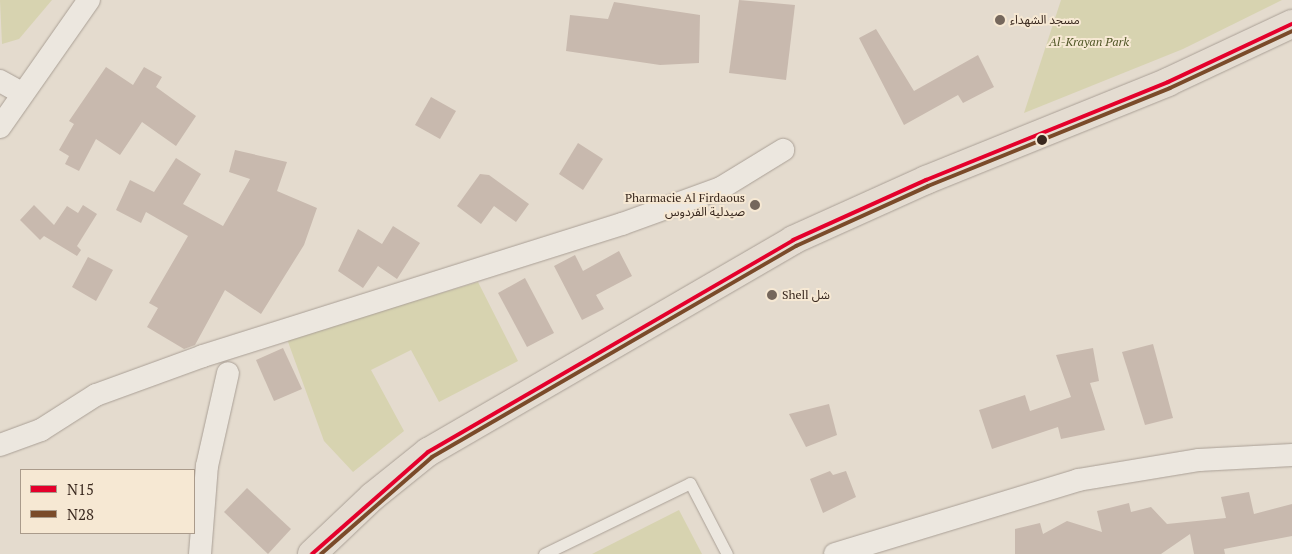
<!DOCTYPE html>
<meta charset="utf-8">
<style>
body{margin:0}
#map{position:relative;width:1292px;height:554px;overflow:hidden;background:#e4dbce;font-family:"PT Serif","Noto Sans Arabic",serif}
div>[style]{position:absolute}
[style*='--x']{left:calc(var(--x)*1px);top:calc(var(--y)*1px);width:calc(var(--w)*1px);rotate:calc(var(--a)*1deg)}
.green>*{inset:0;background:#d7d3b0}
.building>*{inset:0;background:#c8b9ae}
.roads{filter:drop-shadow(0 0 1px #aaa096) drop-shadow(0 0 1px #aaa096)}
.lane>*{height:11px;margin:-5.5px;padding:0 5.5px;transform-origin:5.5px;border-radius:5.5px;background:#ece7df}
.street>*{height:22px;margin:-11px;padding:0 11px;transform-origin:11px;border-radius:11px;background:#ece7df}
.primary>*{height:28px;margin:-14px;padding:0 14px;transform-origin:14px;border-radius:14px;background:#e4dcd1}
.bus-1>*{height:4px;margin:-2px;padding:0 2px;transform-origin:2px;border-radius:2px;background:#e4002b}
.bus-2>*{height:4px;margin:-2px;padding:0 2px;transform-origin:2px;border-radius:2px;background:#7a4b2a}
.dots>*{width:14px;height:14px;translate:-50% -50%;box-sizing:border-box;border:2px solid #f6e8d3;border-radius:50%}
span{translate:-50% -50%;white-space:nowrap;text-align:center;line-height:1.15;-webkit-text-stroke:4px #f6e8d3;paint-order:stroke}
.poi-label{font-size:12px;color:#39281e}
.left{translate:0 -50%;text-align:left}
.right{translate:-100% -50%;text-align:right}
.park-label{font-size:12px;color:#4f5525;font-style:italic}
.legend{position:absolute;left:20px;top:469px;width:175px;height:65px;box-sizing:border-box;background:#f6e8d3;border:1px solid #aa9b8b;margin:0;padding:6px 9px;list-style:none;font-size:15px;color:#39281e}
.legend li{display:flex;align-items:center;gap:10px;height:25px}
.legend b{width:25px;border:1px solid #aa9b8b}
</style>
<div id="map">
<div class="green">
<div style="clip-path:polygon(0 0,52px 0,19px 39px,2px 44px)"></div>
<div style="clip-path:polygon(1061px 0,1282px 0,1183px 49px,1024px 113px)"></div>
<div style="clip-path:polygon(478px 282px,518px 361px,439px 402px,411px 350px,371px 370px,404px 431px,353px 472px,324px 441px,287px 339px)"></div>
<div style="clip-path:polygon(679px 510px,702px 554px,592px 554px)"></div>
</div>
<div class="building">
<div style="clip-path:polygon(739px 0,795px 5px,786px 80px,729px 73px)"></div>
<div style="clip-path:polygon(614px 2px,700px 15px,699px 63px,660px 65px,566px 51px,570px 15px,608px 19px)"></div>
<div style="clip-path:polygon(876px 29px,914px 91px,978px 55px,994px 87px,963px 103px,958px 95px,904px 125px,859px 38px)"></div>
<div style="clip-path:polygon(106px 67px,133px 85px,144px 67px,162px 77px,156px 87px,196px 116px,176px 146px,142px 122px,120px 155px,96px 139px,79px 171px,65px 164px,69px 156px,59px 150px,74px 124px,69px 121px)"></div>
<div style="clip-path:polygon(431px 97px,456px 111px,440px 139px,415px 125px)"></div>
<div style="clip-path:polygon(578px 143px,603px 159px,583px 190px,559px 174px)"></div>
<div style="clip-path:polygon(235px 150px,287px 162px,277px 191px,317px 208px,304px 245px,261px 314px,225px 290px,195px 345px,184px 349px,147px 327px,158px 308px,149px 303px,188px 236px,146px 212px,141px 223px,116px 210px,130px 180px,154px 192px,176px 158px,201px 174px,183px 204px,223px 226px,250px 179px,229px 172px)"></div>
<div style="clip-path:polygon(480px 174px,489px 175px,529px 204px,516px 222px,494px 206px,481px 224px,457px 206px)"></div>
<div style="clip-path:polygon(34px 205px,54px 225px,67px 206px,78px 213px,83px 205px,97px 214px,77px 246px,81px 250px,77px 256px,44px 236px,40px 240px,20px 220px)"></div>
<div style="clip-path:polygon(393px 226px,420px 243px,397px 279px,378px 266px,363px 288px,338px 271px,358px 229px,382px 244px)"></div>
<div style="clip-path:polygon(619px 251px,632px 276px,596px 295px,604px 309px,582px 320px,554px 266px,575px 255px,583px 271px)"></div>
<div style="clip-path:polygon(88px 257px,113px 270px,96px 301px,72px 287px)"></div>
<div style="clip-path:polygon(525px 278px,554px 333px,527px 347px,498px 293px)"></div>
<div style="clip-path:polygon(1153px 344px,1173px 418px,1145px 425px,1122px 352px)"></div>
<div style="clip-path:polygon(283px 348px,302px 389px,274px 401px,256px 360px)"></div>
<div style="clip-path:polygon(1093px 348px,1099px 381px,1090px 383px,1105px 430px,1061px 439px,1058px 427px,992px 449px,979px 410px,1025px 395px,1030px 411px,1071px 397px,1056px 355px)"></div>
<div style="clip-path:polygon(829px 404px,837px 435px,806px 447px,789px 414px)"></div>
<div style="clip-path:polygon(830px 471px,833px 475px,846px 471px,856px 497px,823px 513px,810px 479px)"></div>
<div style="clip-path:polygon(247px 488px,291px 529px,268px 554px,224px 512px)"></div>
<div style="clip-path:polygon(1249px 492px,1254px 514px,1292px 504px,1292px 536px,1224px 549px,1225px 554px,1194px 554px,1190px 534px,1161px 554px,1015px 554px,1015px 529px,1040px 523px,1043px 534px,1067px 521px,1102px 532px,1097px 511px,1129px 503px,1131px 512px,1151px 507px,1167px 524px,1226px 518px,1221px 497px)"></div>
</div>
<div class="roads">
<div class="lane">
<div style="--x:544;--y:554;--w:162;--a:-25.9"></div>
<div style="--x:690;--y:483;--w:80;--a:62.5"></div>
</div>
<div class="street">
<div style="--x:0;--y:81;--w:25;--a:29"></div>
<div style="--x:0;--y:127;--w:155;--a:-55"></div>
<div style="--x:0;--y:445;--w:44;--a:-20.1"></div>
<div style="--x:41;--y:430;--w:65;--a:-32.5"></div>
<div style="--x:96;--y:395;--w:114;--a:-20"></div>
<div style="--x:203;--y:356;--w:439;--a:-17.5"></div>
<div style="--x:622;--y:224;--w:105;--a:-20"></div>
<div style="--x:721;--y:188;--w:73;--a:-31.5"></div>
<div style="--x:200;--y:554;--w:88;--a:-85.5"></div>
<div style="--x:207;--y:466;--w:95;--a:-77.3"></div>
<div style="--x:835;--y:554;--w:254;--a:-16.9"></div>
<div style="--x:1078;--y:480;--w:123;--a:-9.4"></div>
<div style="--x:1199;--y:460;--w:93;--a:-3.1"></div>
</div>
<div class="primary">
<div style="--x:312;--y:554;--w:83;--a:-43.5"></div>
<div style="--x:372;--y:497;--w:72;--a:-38.8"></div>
<div style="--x:428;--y:452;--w:422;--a:-30.1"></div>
<div style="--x:793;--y:240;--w:146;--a:-24.3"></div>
<div style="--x:926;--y:180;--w:261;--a:-22"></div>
<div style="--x:1168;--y:82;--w:137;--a:-25.1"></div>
</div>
</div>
<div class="bus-1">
<div style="--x:312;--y:554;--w:154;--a:-41.3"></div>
<div style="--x:428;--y:452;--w:422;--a:-30.1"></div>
<div style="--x:793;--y:240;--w:146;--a:-24.3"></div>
<div style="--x:926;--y:180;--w:261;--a:-22"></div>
<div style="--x:1168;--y:82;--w:137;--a:-25.1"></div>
</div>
<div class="bus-2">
<div style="--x:321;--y:554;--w:147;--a:-41.1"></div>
<div style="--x:432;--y:457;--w:421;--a:-30.1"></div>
<div style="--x:796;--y:246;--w:145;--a:-24.4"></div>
<div style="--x:928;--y:186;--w:261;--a:-22"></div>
<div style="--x:1170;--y:88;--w:135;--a:-25"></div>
</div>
<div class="dots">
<div style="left:1000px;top:20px;background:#75675c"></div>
<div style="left:1042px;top:140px;background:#39281e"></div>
<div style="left:755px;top:205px;background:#75675c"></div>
<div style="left:772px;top:295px;background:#75675c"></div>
</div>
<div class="poi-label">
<span class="left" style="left:1010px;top:20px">مسجد الشهداء</span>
<span class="right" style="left:745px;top:205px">Pharmacie Al Firdaous<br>صيدلية الفردوس</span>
<span class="left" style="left:782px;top:295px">Shell شل</span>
</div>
<div class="park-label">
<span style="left:1089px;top:42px">Al-Krayan Park</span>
</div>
<ul class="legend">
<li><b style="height:6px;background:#e4002b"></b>N15</li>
<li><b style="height:6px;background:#7a4b2a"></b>N28</li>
</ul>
</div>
